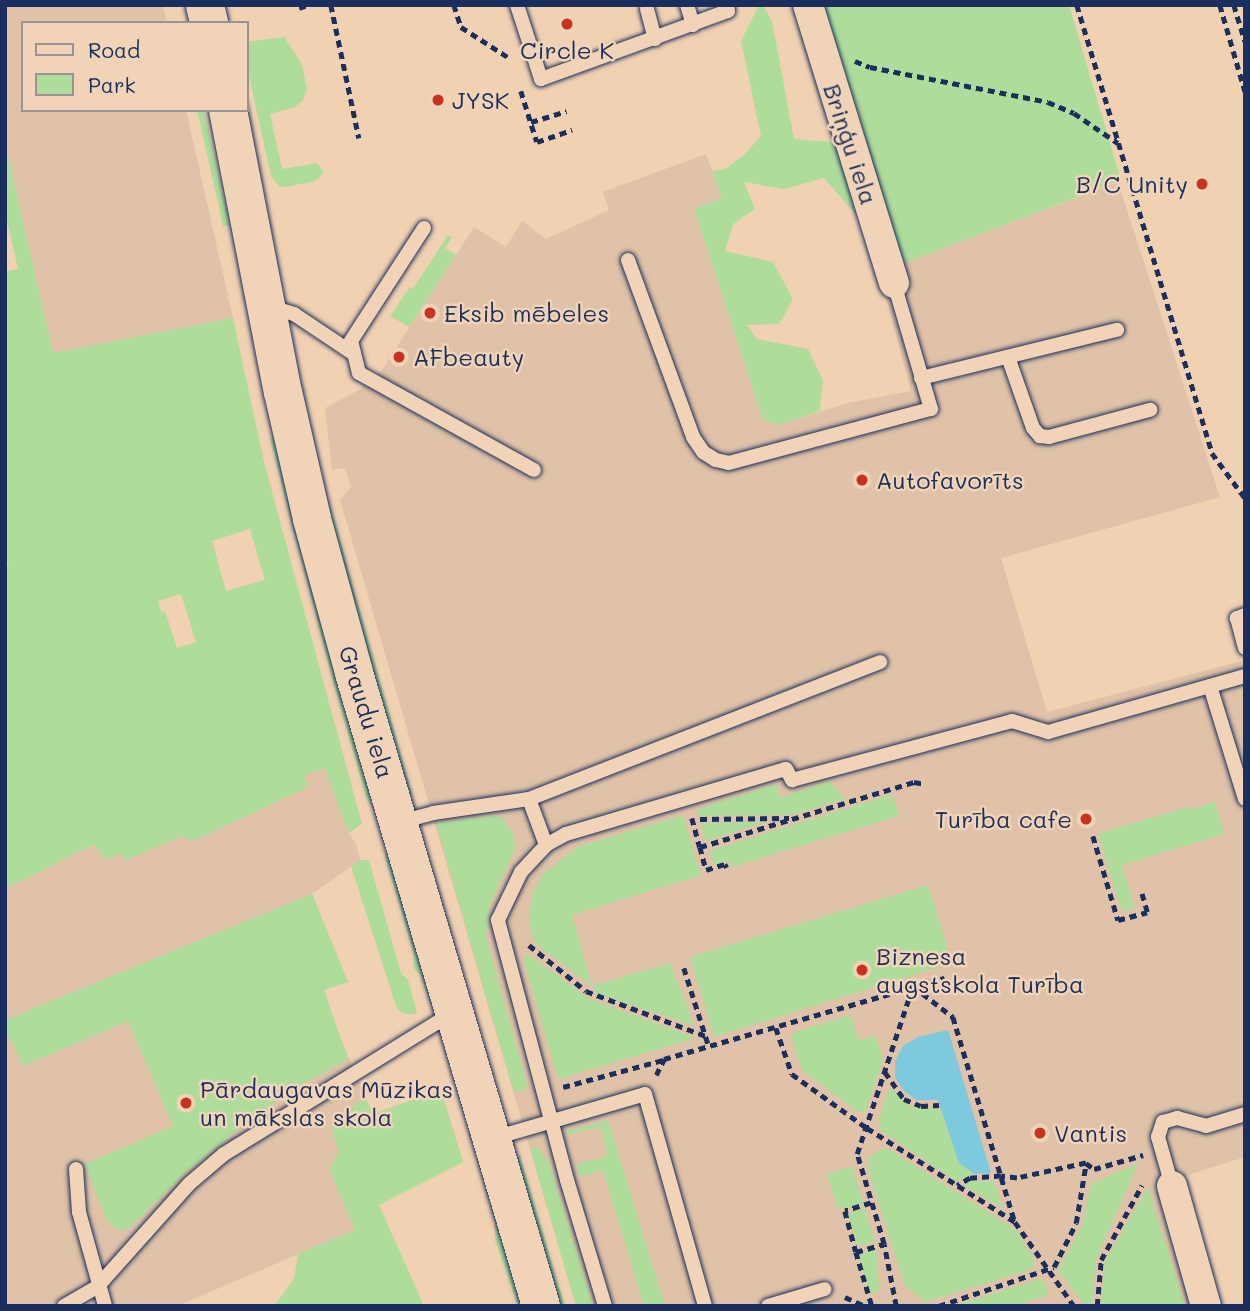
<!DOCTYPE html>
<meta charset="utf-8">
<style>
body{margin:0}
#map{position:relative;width:1250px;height:1311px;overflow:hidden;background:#f0d1b2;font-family:Mali,sans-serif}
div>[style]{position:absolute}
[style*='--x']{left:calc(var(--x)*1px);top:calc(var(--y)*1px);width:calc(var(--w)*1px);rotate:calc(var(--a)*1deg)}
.built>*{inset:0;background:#dfc2a7}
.green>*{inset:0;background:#aedc9b}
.water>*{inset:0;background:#7dc9dd}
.path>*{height:4.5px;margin-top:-2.25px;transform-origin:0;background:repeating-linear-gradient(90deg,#1b2f5e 0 7px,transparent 0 12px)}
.roads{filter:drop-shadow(0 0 2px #1b2f5e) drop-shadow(0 0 2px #1b2f5e)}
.lane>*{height:14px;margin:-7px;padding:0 7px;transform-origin:7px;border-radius:7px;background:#f1d4b7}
.street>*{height:30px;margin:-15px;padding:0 15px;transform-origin:15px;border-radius:15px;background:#f1d4b7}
.secondary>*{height:38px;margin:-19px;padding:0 19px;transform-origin:19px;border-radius:19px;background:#f1d4b7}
.dots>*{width:19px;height:19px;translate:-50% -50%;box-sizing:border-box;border:4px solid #f1d4b7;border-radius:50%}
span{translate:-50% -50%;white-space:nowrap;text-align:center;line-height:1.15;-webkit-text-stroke:5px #f1d4b7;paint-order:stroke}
.poi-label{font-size:24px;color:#1b2f5e}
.left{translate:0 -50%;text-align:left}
.right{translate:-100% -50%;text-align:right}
.street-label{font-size:24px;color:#1b2f5e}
.frame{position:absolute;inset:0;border:7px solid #1b2f5e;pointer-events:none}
.legend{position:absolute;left:21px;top:21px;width:228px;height:91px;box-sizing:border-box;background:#f1d4b7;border:2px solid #9b9293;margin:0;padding:9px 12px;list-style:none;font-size:21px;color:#1b2f5e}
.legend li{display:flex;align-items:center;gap:14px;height:35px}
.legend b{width:35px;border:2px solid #9b9293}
</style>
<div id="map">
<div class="built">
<div style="clip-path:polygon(5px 5px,163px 5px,167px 23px,23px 23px,23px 110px,186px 110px,233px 318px,53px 354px,5px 142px)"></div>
<div style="clip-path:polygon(706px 154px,722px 198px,694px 209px,763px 420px,779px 425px,848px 403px,911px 391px,883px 287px,900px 265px,1118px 182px,1220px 497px,1001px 558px,1047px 712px,1245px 660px,1245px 1157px,1185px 1176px,1187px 1182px,1158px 1190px,1193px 1306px,576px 1306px,340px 500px,351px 487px,345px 468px,332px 470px,325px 408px,361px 389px,382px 370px,474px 227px,506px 247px,522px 221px,546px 239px,609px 210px,603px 192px)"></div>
<div style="clip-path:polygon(333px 725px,362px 824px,348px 833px,356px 844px,360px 860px,312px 894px,348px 982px,324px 989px,332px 1017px,372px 1114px,441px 1090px,463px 1162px,379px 1204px,355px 1230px,177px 1306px,5px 1306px,5px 889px)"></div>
</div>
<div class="green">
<div style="clip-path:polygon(759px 5px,763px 5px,772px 21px,794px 139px,858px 144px,811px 5px,1069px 5px,1121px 180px,900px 265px,824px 178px,784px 189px,744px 182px,755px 209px,733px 224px,725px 251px,773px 262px,793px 299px,779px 324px,747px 325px,757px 339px,808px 349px,823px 380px,820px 411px,779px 425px,763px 420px,694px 209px,722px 198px,712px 171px,725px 169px,745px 154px,761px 136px,741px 41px)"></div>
<div style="clip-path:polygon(284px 37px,302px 64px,307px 90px,303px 100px,295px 107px,270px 114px,282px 169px,317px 163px,324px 173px,315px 181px,286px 187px,279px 186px,271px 176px,247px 67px,247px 42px)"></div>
<div style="clip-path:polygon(197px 110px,204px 110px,230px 225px,223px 226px)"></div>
<div style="clip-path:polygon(evenodd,6px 146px,53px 353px,233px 318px,265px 466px,362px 824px,348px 833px,325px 768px,305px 775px,308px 787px,193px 841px,181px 836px,125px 861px,122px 853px,106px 860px,94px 844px,5px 889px,5px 574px,9px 562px,5px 562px,5px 272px,18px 269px,5px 212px,6px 146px,250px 529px,265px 580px,226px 591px,212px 541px,250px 529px,6px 146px,181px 594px,196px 642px,177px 648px,165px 611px,161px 612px,158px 601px,181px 594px)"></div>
<div style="clip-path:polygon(448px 235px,452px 237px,445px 248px,456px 255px,409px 327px,390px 316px,410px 287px,413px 289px)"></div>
<div style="clip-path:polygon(274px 436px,374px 809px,367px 800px,334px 686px,270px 439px)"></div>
<div style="clip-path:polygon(330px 505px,413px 796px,409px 795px,325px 507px)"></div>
<div style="clip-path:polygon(829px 781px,845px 799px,790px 815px,698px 816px,697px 809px,776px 784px,780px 798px)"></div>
<div style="clip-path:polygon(892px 794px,899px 816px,731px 867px,729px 861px,714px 866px,709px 851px)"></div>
<div style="clip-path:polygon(1215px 802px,1224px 834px,1122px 865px,1135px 908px,1122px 911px,1098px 834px,1187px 807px,1189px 810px)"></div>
<div style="clip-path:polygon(499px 815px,514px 834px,515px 849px,490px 904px,486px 936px,528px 1088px,514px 1093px,436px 823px)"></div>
<div style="clip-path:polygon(683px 815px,701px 875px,572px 915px,592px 986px,670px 963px,695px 1026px,595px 993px,592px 986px,538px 946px,531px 933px,529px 917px,532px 895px,543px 874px,577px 847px)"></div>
<div style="clip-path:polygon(769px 821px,706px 841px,700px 823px)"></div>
<div style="clip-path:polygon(384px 854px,390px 857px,432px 1001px,430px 1003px,421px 976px,414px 969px,413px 951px)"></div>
<div style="clip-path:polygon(360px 860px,369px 860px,401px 973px,408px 980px,417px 1013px,413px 1014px,405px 1014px,397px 1009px,351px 866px)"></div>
<div style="clip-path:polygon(928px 885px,952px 963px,714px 1037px,690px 957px)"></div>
<div style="clip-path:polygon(312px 894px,348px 982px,324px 990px,348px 1059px,286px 1094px,244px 1125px,188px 1170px,128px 1229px,118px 1231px,106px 1219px,85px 1164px,173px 1126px,128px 1021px,23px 1066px,5px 1029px,5px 1020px)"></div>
<div style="clip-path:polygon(527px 954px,590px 999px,696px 1038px,558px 1079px,523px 958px)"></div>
<div style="clip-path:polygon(850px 1015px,859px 1041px,875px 1035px,883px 1059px,865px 1113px,856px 1111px,802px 1070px,791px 1037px,794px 1032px)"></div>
<div style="clip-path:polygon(890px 1087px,911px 1107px,940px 1109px,949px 1136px,967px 1170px,974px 1174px,956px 1181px,880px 1130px,879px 1120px)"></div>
<div style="clip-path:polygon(441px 1090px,463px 1162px,379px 1205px,424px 1306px,274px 1306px,294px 1279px,298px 1254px,355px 1230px,329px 1169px,339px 1152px,331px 1127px,365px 1096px,373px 1114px)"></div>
<div style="clip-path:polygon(459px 1093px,525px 1306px,518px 1306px,495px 1240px,495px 1223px)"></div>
<div style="clip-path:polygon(608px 1120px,665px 1306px,644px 1306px,603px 1171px,580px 1176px,576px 1164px,605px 1157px,607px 1153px,601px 1127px,567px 1135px,565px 1131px)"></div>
<div style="clip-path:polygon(537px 1147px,549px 1162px,593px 1306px,576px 1306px,530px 1148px)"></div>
<div style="clip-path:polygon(885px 1147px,1016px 1230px,1035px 1261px,1033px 1269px,925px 1302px,905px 1286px,868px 1169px,869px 1157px)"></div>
<div style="clip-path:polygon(520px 1155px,565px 1306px,558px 1306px,516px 1158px)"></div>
<div style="clip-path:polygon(1138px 1163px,1096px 1260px,1092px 1306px,1085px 1306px,1058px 1270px,1082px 1226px,1091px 1184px)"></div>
<div style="clip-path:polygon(852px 1166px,864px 1205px,838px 1209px,827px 1174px)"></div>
<div style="clip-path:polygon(970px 1181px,994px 1181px,1003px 1209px,963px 1185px)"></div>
<div style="clip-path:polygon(1148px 1187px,1185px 1306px,1101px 1306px,1105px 1262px)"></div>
<div style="clip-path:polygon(865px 1208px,875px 1242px,857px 1246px,848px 1214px)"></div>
<div style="clip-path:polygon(876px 1247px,879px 1291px,869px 1294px,859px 1254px)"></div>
<div style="clip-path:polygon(1043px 1278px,1049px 1295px,1014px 1306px,953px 1306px)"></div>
</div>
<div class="water">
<div style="clip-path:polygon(948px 1030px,991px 1173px,974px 1174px,959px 1163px,938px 1100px,916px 1100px,903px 1090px,895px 1077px,895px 1061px,903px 1046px,918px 1037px)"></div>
</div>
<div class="path">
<div style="--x:331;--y:5;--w:136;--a:78.1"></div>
<div style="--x:454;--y:5;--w:23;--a:72"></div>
<div style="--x:461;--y:27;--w:59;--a:32.6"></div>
<div style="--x:1077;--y:5;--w:468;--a:73.2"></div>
<div style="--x:1212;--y:453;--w:56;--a:53.7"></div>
<div style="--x:1220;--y:5;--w:90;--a:73.8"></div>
<div style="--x:1234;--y:5;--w:38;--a:73"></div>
<div style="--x:299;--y:8;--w:9;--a:-18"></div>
<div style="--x:855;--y:61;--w:16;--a:22"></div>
<div style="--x:870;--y:67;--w:181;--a:11.1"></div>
<div style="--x:1048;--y:102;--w:28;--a:23"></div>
<div style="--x:1074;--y:113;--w:53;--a:34.3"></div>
<div style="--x:521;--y:91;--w:53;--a:72.6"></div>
<div style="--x:537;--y:142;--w:37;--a:-19"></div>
<div style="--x:531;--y:122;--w:37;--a:-17"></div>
<div style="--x:692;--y:818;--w:30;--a:75"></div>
<div style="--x:700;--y:847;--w:224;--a:-16.9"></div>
<div style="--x:914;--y:782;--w:11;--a:10"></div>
<div style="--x:700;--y:819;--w:89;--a:-0.6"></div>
<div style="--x:1093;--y:836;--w:88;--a:73.4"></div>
<div style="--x:1118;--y:920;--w:30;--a:-15"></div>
<div style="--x:1147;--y:912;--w:19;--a:-106"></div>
<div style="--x:700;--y:847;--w:24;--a:75"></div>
<div style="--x:706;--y:870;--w:20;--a:-18"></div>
<div style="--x:725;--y:864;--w:4;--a:63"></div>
<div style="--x:529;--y:945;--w:73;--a:38.9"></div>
<div style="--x:586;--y:991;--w:128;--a:20.6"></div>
<div style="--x:684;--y:968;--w:83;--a:72.4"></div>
<div style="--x:776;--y:1028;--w:49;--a:70.8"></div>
<div style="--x:792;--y:1074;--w:92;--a:35.8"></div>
<div style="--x:867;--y:1128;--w:175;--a:32.4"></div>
<div style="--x:1015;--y:1222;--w:103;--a:54.9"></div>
<div style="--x:885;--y:1072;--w:33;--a:55"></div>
<div style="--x:904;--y:1099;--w:18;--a:22"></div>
<div style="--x:921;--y:1106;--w:18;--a:-3"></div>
<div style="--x:656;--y:1075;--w:18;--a:-63"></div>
<div style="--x:664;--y:1059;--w:292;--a:-16.1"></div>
<div style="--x:563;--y:1087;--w:104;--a:-15.1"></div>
<div style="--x:1086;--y:1163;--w:10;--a:37"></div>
<div style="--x:1094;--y:1169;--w:51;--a:-15.9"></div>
<div style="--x:871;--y:1203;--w:27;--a:163"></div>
<div style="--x:845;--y:1211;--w:42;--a:75"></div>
<div style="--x:856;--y:1252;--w:29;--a:-16"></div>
<div style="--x:856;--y:1252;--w:56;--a:73.5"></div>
<div style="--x:845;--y:1297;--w:22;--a:24"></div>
<div style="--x:896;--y:1306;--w:63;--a:-101"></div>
<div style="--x:884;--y:1244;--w:94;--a:-106.7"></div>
<div style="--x:857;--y:1154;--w:177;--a:-71.6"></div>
<div style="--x:913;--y:986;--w:51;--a:37.8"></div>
<div style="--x:953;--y:1017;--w:214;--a:73.2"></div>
<div style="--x:939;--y:1306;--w:121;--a:-18.7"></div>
<div style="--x:1054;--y:1267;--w:49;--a:-63.4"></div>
<div style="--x:1076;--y:1223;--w:61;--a:-80.5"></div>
<div style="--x:1086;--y:1163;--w:71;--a:167.7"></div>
<div style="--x:1017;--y:1178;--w:16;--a:-173"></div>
<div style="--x:1001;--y:1176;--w:31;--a:176"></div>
<div style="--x:970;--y:1178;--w:15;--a:148"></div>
<div style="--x:1097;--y:1306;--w:46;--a:-85"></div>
<div style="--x:1101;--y:1260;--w:85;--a:-61.3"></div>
</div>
<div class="roads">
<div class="lane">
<div style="--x:517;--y:5;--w:78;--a:72"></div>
<div style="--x:541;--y:79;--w:199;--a:-20"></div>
<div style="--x:728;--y:11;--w:6;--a:-99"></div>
<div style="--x:687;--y:5;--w:21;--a:73"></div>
<div style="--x:647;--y:9;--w:31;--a:75"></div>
<div style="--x:424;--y:228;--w:135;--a:122.9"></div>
<div style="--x:351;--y:341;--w:33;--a:76"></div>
<div style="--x:359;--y:373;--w:200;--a:29"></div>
<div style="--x:628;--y:260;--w:189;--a:69.8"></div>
<div style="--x:693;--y:437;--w:18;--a:56"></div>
<div style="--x:703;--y:452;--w:15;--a:32"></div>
<div style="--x:716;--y:460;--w:13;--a:13"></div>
<div style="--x:729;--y:463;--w:209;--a:-15"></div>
<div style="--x:931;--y:409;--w:131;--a:-106.4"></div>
<div style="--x:271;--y:307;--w:24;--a:17"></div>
<div style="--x:294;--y:314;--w:72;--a:33.7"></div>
<div style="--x:1008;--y:357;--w:75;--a:70.6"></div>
<div style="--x:1033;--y:428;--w:11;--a:49"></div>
<div style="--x:1040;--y:436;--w:9;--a:6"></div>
<div style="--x:1049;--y:437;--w:105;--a:-15"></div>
<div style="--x:921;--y:378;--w:202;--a:-13.8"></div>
<div style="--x:1245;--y:615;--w:9;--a:159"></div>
<div style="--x:1237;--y:618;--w:31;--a:75"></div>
<div style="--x:1210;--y:686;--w:118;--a:72.8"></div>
<div style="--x:529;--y:799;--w:49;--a:69.7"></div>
<div style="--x:400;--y:822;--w:34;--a:-15"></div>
<div style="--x:433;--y:813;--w:97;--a:-8.3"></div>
<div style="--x:529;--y:799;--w:377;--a:-21.3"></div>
<div style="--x:494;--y:1138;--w:157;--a:-16.2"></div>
<div style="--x:645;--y:1094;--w:220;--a:74.2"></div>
<div style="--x:76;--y:1169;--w:43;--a:86"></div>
<div style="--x:79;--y:1212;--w:98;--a:74.5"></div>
<div style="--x:1172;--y:1186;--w:51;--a:-105.9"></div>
<div style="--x:1158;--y:1137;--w:16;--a:-72"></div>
<div style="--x:1163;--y:1122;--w:15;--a:-16"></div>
<div style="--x:1177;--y:1118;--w:30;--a:15"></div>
<div style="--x:1206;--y:1126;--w:41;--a:-17.1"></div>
<div style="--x:64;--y:1306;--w:38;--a:-30"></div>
<div style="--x:97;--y:1287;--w:138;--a:-48.2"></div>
<div style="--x:189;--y:1184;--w:46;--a:-40.6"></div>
<div style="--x:224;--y:1154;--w:270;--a:-31.7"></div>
<div style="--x:605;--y:1306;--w:132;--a:-106.8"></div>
<div style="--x:567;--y:1180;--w:269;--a:-104.9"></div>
<div style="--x:498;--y:920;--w:53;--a:-64.4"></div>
<div style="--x:521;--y:872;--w:37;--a:-47"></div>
<div style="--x:546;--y:845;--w:23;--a:-29"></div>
<div style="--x:566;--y:834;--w:229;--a:-16.5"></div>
<div style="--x:786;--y:769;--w:13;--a:61"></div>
<div style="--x:792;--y:780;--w:228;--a:-15"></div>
<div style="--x:1012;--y:721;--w:38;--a:17"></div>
<div style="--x:1048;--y:732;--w:205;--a:-15.9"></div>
<div style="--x:768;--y:1306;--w:59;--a:-16.6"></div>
</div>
<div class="street">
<div style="--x:808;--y:5;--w:291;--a:72.8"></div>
<div style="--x:1172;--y:1186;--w:125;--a:74.2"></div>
</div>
<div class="secondary">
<div style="--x:205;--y:5;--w:18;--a:77"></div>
<div style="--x:228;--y:110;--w:287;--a:79"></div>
<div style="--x:283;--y:392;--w:130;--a:77.1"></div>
<div style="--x:312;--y:519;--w:160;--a:74.7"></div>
<div style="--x:354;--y:673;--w:660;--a:73.54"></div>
</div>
</div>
<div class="dots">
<div style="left:567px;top:24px;background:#c8321e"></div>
<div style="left:438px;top:100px;background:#c8321e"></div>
<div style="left:1202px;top:184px;background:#c8321e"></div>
<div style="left:430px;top:313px;background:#c8321e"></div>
<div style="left:399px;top:357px;background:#c8321e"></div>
<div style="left:862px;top:480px;background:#c8321e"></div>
<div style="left:1086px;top:819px;background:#c8321e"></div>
<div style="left:862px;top:970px;background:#c8321e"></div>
<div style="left:186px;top:1103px;background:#c8321e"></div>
<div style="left:1040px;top:1133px;background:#c8321e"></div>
</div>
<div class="poi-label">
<span style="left:567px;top:50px">Circle K</span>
<span class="left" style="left:452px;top:100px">JYSK</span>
<span class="right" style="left:1188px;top:184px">B/C Unity</span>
<span class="left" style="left:444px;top:313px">Eksib mēbeles</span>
<span class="left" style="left:413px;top:357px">AFbeauty</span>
<span class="left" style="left:876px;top:480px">Autofavorīts</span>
<span class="right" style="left:1072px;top:819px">Turība cafe</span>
<span class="left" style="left:876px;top:970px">Biznesa<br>augstskola Turība</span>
<span class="left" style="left:200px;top:1103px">Pārdaugavas Mūzikas<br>un mākslas skola</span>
<span class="left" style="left:1054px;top:1133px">Vantis</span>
</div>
<div class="street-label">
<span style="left:851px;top:144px;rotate:72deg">Briņģu iela</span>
<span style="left:367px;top:712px;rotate:73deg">Graudu iela</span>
</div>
<div class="frame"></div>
<ul class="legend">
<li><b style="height:9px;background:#f1d4b7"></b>Road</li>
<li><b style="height:19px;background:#aedc9b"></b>Park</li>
</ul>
</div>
